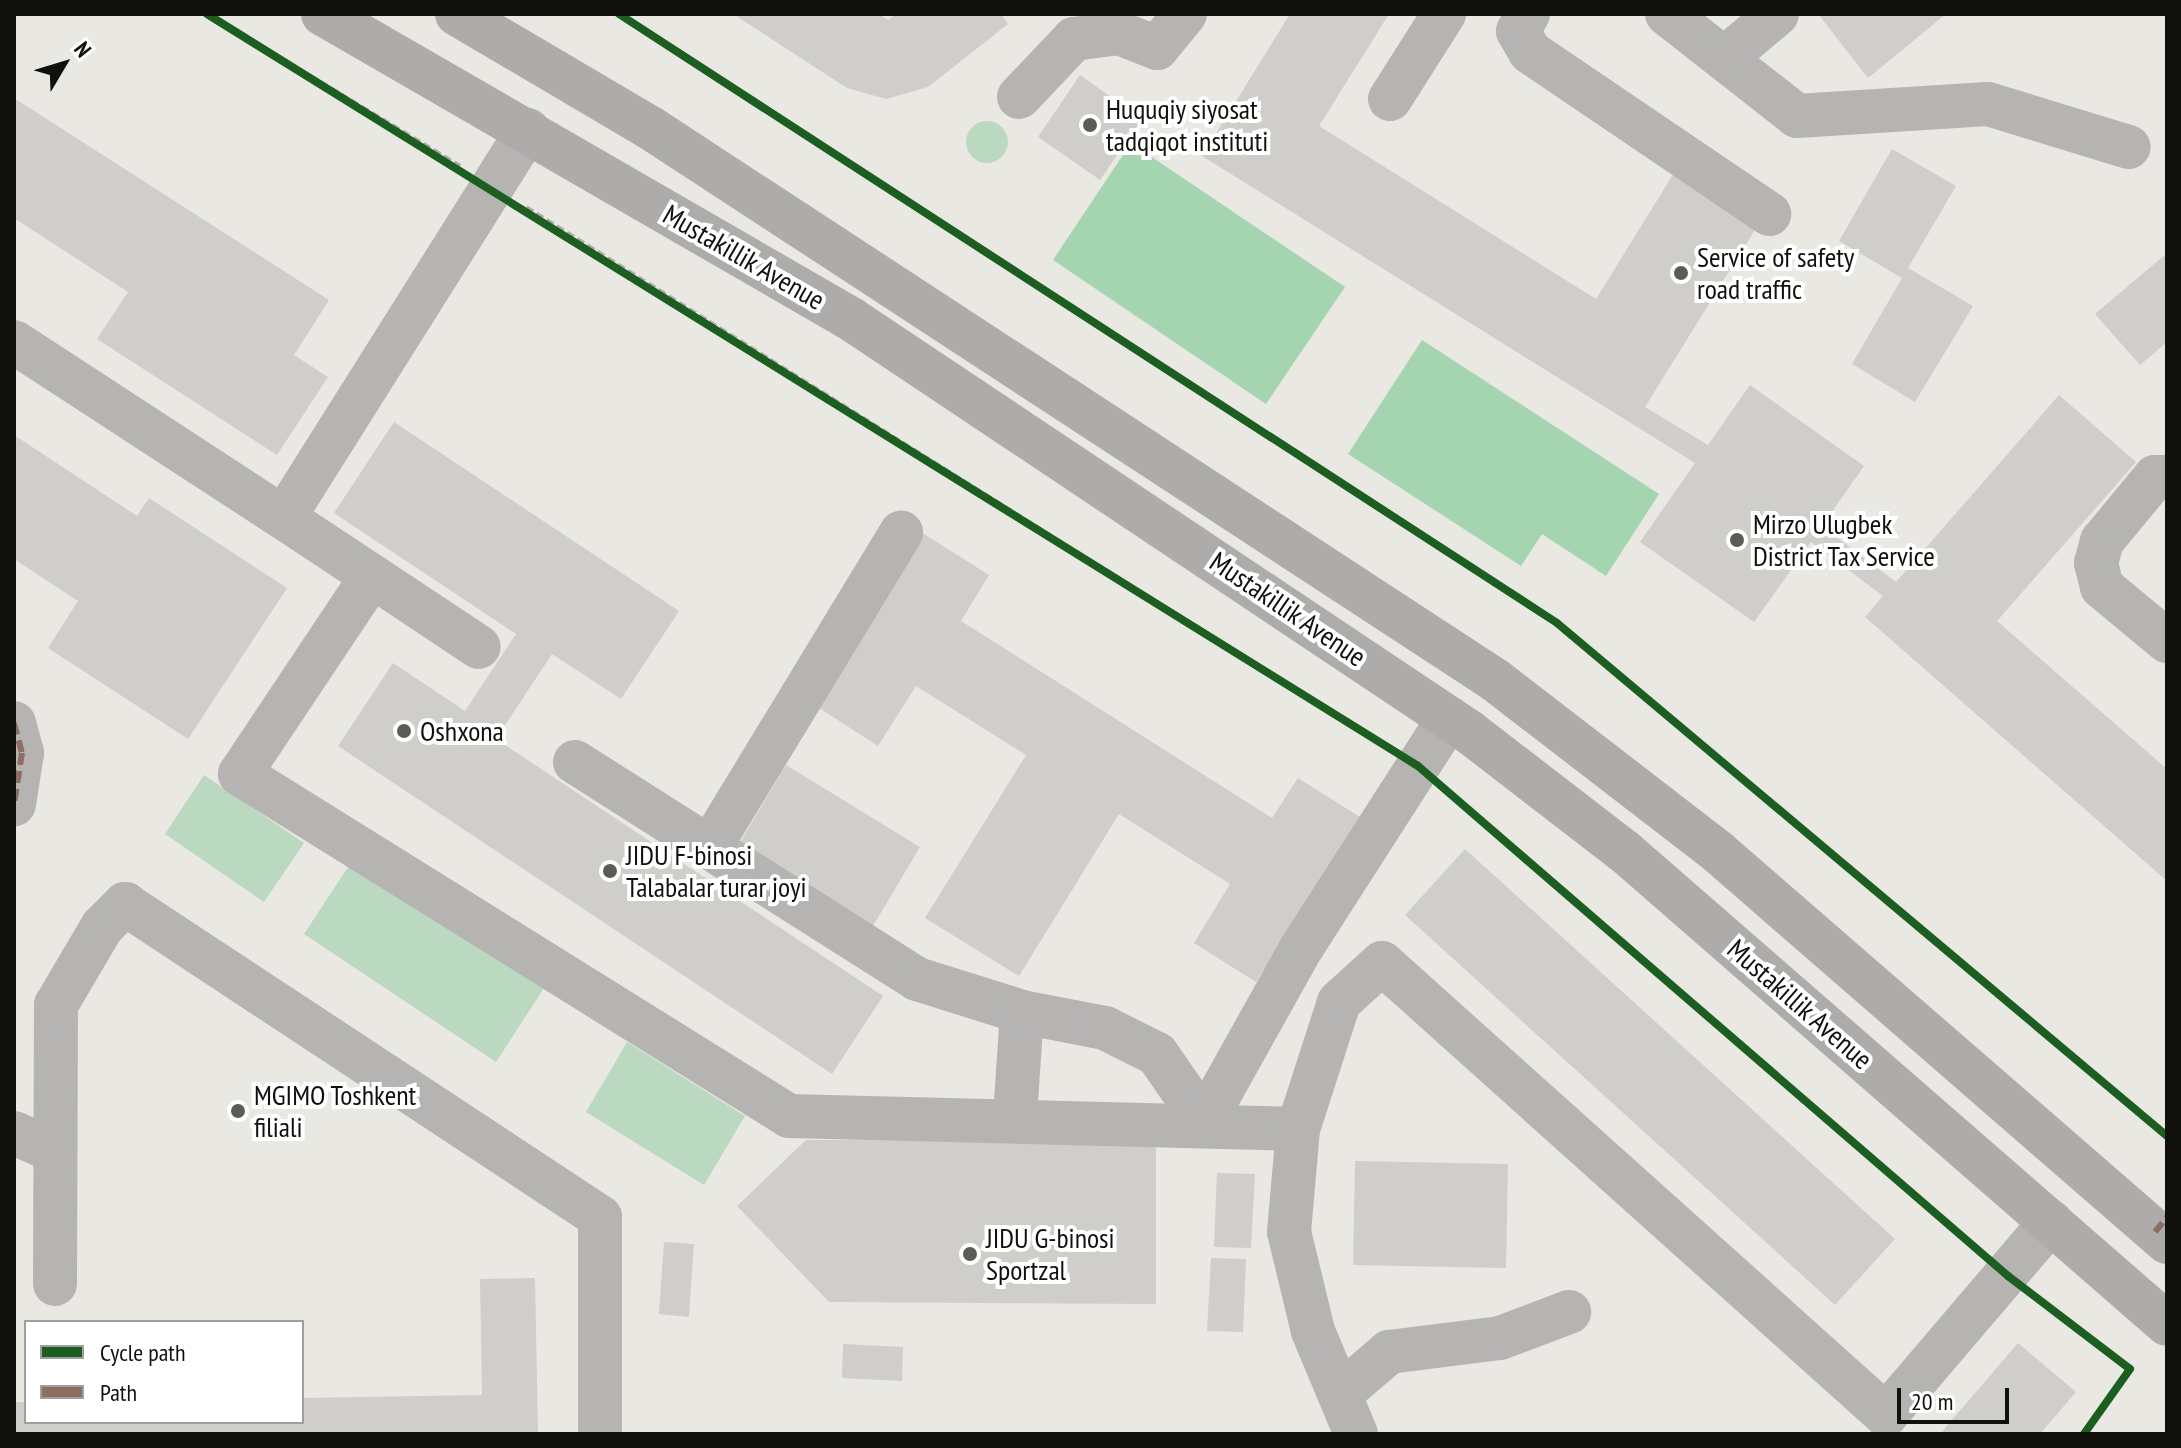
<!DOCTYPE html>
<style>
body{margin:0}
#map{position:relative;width:2181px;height:1448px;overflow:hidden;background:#e9e8e2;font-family:"PT Sans Narrow",sans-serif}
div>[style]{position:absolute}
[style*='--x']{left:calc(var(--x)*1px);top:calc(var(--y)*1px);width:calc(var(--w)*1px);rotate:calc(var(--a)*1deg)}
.green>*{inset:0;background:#bad9c0}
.round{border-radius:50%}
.forest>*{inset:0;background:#a5d4b1}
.building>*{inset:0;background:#d0ceca}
.path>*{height:5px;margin-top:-2.5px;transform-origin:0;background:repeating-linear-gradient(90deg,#aeacab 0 8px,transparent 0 12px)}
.minor>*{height:44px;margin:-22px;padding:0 22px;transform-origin:22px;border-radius:22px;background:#b5b4b3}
.major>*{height:44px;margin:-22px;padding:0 22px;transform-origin:22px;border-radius:22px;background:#aeacab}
.quiet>*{height:6px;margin-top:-3px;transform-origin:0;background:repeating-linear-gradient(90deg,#8d6e63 0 12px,transparent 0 18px)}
.cycleway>*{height:8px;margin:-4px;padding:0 4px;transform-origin:4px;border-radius:4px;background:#1b5e20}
.dots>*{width:22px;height:22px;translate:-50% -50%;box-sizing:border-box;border:4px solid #fff;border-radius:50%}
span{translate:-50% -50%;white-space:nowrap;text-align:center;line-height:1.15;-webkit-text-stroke:8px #fff;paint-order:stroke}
.poi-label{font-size:28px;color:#10100c}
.left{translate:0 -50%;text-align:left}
.street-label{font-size:28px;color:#10100c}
.frame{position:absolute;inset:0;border:16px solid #10100c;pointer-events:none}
.legend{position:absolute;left:24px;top:1320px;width:280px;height:104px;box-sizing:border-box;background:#fff;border:2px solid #9f9f9e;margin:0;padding:10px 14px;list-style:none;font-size:24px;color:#10100c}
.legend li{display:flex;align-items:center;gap:16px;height:40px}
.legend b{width:40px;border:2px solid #9f9f9e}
.north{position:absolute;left:24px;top:24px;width:80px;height:80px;-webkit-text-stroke:6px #fff;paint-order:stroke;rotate:52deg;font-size:22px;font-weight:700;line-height:32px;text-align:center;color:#10100c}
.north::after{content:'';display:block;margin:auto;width:28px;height:36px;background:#10100c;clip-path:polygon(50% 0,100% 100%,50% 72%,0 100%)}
.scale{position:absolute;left:1897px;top:1388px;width:112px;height:36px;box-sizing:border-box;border:4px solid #10100c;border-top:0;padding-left:10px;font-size:24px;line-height:28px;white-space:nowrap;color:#10100c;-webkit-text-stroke:6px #fff;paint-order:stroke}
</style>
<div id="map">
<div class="green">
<div class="round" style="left:966px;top:121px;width:42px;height:42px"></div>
<div style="clip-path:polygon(204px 775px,304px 843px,264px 902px,165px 834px)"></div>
<div style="clip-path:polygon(352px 861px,544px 988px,496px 1062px,304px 934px)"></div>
<div style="clip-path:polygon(627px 1042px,745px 1116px,704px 1185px,586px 1112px)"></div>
</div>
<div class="forest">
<div style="clip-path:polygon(1131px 143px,1345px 287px,1266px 404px,1053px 260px)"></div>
<div style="clip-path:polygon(1422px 340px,1659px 494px,1606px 576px,1542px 534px,1521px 566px,1348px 454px)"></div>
</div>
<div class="building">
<div style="clip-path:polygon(733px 14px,879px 14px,888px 20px,896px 14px,1001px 14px,1008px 24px,928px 87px,886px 99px,847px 88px)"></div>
<div style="clip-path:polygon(1290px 14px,1389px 14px,1319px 126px,1596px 299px,1674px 173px,1758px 225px,1645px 407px,1708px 445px,1750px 385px,1864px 466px,1822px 526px,1896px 582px,2059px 395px,2136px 462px,1997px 621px,2167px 769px,2167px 881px,1865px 617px,1883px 596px,1811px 542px,1754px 622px,1640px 542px,1695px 463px,1202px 156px)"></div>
<div style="clip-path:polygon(1818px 14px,1946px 14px,1868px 78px)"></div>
<div style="clip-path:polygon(1080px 75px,1142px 119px,1100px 180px,1038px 137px)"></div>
<div style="clip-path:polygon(14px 98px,329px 300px,294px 355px,328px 377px,277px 455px,97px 339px,128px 292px,14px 218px)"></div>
<div style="clip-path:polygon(1892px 149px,1956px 186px,1908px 268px,1973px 306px,1915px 402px,1852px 364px,1902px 278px,1839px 241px)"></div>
<div style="clip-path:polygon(2167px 253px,2167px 342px,2140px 365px,2095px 314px)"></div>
<div style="clip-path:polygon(394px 422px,679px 611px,621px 699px,552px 654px,496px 739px,883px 996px,832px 1074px,338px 746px,393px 663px,465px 711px,516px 634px,334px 513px)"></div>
<div style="clip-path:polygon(14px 435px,137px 516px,149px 498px,287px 588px,188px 739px,48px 648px,78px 601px,14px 559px)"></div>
<div style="clip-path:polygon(924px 534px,989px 575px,961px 621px,1272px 818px,1298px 778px,1360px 817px,1256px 982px,1194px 943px,1230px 884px,1119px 814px,1019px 976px,925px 918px,1026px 755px,916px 686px,878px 746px,816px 706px)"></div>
<div style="clip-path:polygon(786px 765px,920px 847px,870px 931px,736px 849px)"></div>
<div style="clip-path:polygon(1465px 849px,1895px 1239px,1835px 1305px,1405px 915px)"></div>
<div style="clip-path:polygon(806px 1140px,1156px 1141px,1156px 1304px,829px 1302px,737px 1206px)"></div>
<div style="clip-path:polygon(1355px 1161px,1508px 1164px,1506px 1268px,1353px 1265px)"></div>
<div style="clip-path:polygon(1217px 1173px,1255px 1174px,1251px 1248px,1214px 1247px)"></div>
<div style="clip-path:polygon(664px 1242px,694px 1244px,689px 1317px,659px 1314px)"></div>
<div style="clip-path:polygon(1211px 1258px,1246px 1259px,1243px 1332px,1207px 1331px)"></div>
<div style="clip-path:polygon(535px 1278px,538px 1434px,14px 1434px,14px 1402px,26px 1402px,26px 1422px,302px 1422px,302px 1398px,482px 1395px,480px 1279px)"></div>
<div style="clip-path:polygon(2018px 1343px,2076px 1392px,2040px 1434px,1940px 1434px)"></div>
<div style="clip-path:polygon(843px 1344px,903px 1347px,902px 1381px,842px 1378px)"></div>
</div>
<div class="path">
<div style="--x:207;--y:14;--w:295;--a:31"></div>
<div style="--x:526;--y:207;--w:1014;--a:32.06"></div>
<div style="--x:1448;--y:791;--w:698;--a:40.82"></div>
<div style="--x:2036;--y:1297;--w:118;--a:37.5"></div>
<div style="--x:2130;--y:1369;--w:80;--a:125.3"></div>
</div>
<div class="minor">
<div style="--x:1528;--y:14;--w:20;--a:120"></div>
<div style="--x:1518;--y:31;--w:24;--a:60"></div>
<div style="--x:1530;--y:52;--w:289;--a:34.1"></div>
<div style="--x:1667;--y:14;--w:165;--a:38.1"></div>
<div style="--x:1797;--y:116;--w:191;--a:-3.6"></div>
<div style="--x:1988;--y:104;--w:147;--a:17"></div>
<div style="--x:1725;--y:58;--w:68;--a:-40.2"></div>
<div style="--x:1019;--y:97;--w:80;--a:-46.5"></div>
<div style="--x:1074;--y:39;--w:45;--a:-7.6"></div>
<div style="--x:1119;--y:33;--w:41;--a:21.5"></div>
<div style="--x:1157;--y:48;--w:44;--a:-50.5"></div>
<div style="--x:1390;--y:99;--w:101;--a:-57.6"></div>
<div style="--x:528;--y:130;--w:458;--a:122.2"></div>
<div style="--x:284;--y:518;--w:105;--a:33.4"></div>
<div style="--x:372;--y:576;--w:238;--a:123.7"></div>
<div style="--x:240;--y:774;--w:647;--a:31.92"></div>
<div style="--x:789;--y:1116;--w:509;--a:1.46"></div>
<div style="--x:14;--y:342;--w:322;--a:33.1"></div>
<div style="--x:2167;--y:477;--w:12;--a:180"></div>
<div style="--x:2155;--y:477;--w:83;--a:129.6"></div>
<div style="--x:2102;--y:541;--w:23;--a:105"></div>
<div style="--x:2096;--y:563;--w:25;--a:76"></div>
<div style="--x:2102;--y:587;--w:85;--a:39.7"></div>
<div style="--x:372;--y:576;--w:128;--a:33.6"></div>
<div style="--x:14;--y:723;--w:31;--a:75"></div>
<div style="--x:22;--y:753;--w:52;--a:98.9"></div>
<div style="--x:575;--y:762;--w:405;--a:32.4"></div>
<div style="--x:917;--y:979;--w:110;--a:17.4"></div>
<div style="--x:710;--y:847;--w:368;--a:-58.7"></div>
<div style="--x:1015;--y:1117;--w:105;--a:-86.2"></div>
<div style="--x:1022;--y:1012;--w:85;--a:10.9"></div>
<div style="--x:1105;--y:1028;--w:58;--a:26.6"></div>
<div style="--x:1157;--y:1054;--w:83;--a:55.3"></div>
<div style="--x:1204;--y:1122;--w:201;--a:-60.8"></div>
<div style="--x:1302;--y:947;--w:272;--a:-57.3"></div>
<div style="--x:14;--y:1133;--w:45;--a:23.7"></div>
<div style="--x:55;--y:1284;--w:279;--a:-89.8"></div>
<div style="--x:56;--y:1005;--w:91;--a:-59.5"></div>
<div style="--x:102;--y:927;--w:33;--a:-45"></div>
<div style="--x:125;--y:904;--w:569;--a:33.38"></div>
<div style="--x:600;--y:1217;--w:217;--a:90"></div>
<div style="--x:1340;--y:1394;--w:65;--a:-40.6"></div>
<div style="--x:1389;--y:1352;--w:112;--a:-7.2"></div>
<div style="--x:1500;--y:1338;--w:74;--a:-20.6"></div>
<div style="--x:1356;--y:1434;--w:112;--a:-112.7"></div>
<div style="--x:1313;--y:1331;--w:102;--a:-103.6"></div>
<div style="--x:1289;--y:1232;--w:103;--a:-85"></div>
<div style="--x:1298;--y:1129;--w:133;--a:-72.1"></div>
<div style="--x:1339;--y:1002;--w:58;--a:-42.2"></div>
<div style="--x:1382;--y:963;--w:677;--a:41.89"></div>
<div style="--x:1886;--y:1415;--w:254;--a:-49.5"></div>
</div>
<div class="major">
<div style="--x:323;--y:14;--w:610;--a:30.01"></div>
<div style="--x:851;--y:319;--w:742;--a:33.73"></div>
<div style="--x:1468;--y:731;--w:197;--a:37.6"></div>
<div style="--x:1624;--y:851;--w:720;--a:41.06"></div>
<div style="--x:457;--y:14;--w:223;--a:30.5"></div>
<div style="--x:649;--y:127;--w:1011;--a:33.17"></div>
<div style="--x:1495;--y:680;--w:282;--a:37.6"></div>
<div style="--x:1718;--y:852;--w:595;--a:40.98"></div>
</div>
<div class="quiet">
<div style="--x:14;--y:723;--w:31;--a:75"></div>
<div style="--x:22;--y:753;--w:52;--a:98.9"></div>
<div style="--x:2155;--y:1232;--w:19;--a:-51"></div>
</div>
<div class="cycleway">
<div style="--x:207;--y:14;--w:1425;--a:31.84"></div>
<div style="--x:1418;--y:766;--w:780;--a:40.84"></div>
<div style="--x:2008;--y:1276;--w:153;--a:37.3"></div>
<div style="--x:2130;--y:1369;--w:80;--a:125.3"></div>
<div style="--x:619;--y:14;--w:1118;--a:32.99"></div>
<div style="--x:1557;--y:623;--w:797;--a:40.06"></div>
</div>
<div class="dots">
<div style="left:1090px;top:125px;background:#5c5c57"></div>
<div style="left:1681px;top:273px;background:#5c5c57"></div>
<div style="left:1737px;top:540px;background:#5c5c57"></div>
<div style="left:404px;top:731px;background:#5c5c57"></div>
<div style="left:610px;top:871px;background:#5c5c57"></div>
<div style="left:238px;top:1111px;background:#5c5c57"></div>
<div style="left:970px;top:1254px;background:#5c5c57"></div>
</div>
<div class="poi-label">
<span class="left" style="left:1106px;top:125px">Huquqiy siyosat<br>tadqiqot instituti</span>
<span class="left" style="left:1697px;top:273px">Service of safety<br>road traffic</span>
<span class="left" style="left:1753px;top:540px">Mirzo Ulugbek<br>District Tax Service</span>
<span class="left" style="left:420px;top:731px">Oshxona</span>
<span class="left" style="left:626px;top:871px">JIDU F-binosi<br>Talabalar turar joyi</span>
<span class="left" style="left:254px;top:1111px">MGIMO Toshkent<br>filiali</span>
<span class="left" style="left:986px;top:1254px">JIDU G-binosi<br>Sportzal</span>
</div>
<div class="street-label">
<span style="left:744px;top:257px;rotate:30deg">Mustakillik Avenue</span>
<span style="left:1288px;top:609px;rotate:34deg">Mustakillik Avenue</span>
<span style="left:1800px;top:1004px;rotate:41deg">Mustakillik Avenue</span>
</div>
<div class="frame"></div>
<ul class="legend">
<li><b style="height:10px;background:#1b5e20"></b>Cycle path</li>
<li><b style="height:10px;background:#8d6e63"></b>Path</li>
</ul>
<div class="north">N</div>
<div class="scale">20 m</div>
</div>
